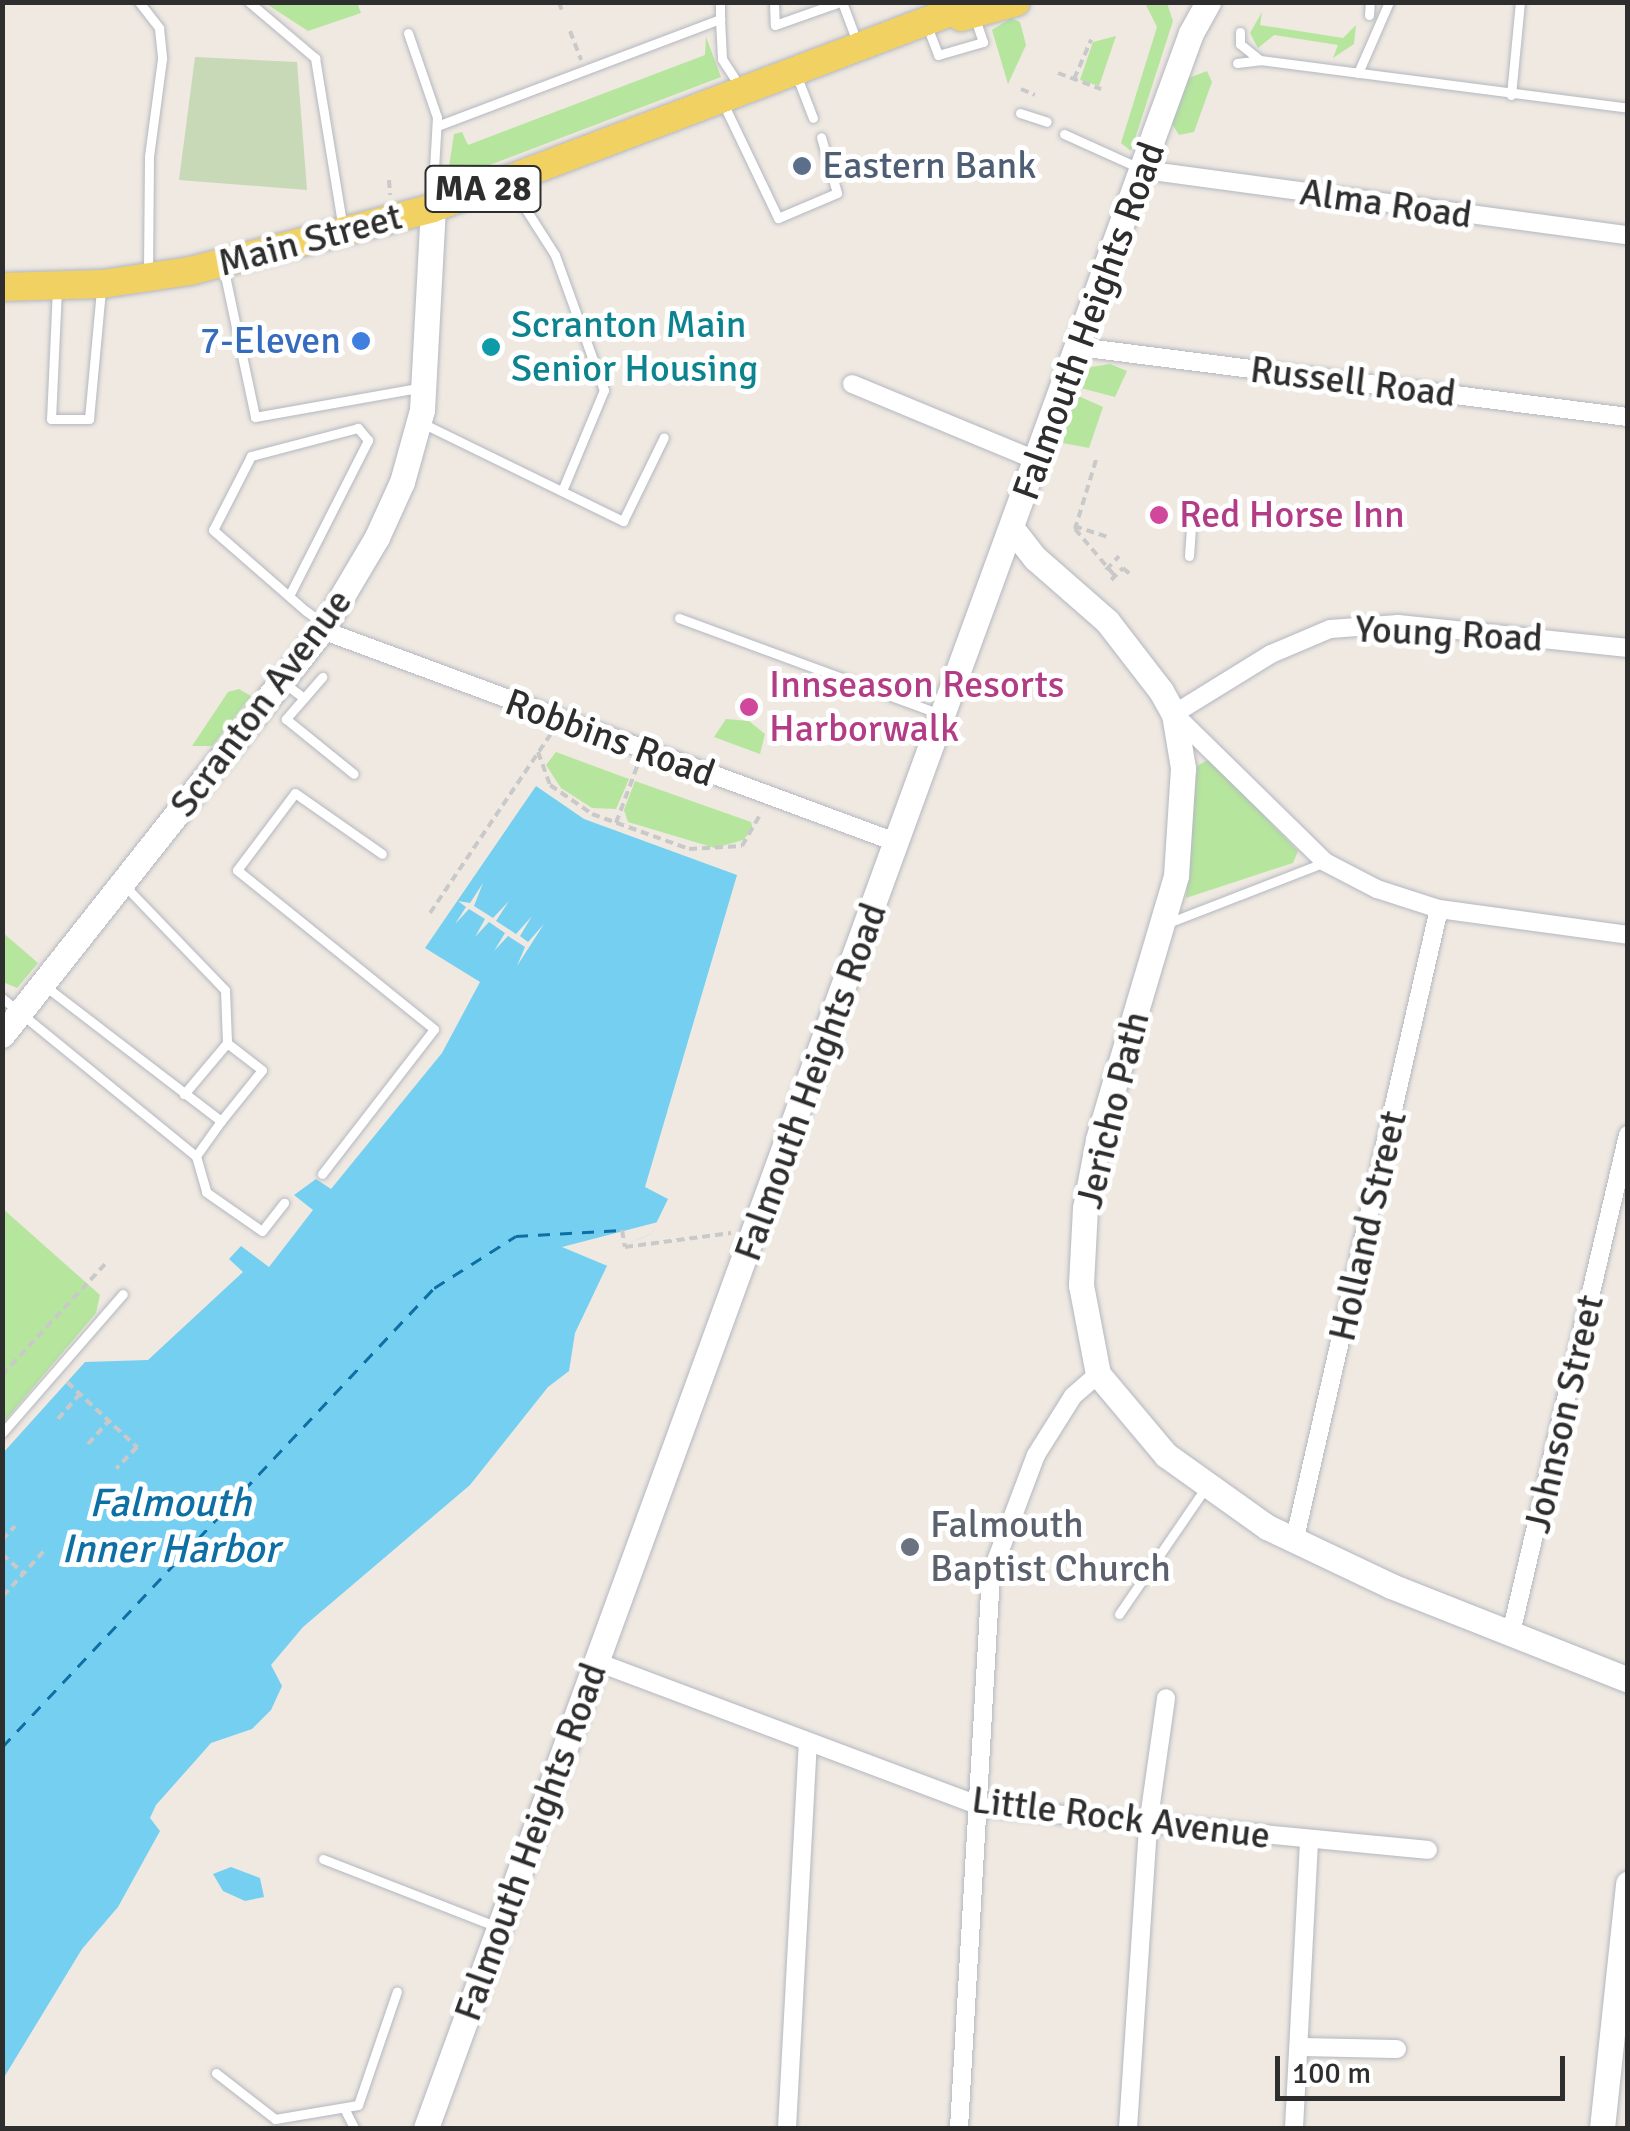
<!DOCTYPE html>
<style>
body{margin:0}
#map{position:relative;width:1630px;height:2131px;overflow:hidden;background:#efe9e1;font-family:Signika,sans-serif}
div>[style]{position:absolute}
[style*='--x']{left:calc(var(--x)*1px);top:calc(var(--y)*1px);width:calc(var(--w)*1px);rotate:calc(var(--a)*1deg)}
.green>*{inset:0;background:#b6e59e}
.cemetery>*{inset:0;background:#c8d9b8}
.water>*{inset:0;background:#75cff0}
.pier>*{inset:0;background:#efe9e1}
.ferry>*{height:2.5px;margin-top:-1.25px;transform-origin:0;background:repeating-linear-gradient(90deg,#0d6fa3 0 12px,transparent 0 22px)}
.path>*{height:4px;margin-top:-2px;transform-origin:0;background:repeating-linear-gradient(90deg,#c9c9c9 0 8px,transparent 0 13px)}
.roads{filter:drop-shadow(0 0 2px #b4b7c1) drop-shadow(0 0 2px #b4b7c1)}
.lane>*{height:9px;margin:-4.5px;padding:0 4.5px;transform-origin:4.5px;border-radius:4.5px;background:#fff}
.street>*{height:18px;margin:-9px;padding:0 9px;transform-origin:9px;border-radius:9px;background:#fff}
.secondary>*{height:25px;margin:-12.5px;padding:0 12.5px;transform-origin:12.5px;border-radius:12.5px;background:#fff}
.primary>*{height:28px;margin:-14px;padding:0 14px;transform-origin:14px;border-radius:14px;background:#f2d163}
.dots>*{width:28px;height:28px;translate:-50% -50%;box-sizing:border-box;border:5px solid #fff;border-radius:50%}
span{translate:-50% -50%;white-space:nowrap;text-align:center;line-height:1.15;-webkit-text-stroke:10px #fff;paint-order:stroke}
.shield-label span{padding:2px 8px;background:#fff;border:2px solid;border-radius:8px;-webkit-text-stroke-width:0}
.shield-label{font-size:35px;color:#2e2e2e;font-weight:700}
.service-label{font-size:38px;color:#4e5e75}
.left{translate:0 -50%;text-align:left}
.street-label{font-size:38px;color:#2e2e2e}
.culture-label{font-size:38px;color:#0d838f}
.shop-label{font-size:38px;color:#366cbe}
.right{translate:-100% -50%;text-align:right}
.hotel-label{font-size:38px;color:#b23c85}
.worship-label{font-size:38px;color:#5b616d}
.water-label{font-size:40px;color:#0d6fa3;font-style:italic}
.frame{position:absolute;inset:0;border:5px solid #2e2e2e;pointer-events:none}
.scale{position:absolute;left:1275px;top:2056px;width:290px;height:45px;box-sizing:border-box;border:5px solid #2e2e2e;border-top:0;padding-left:12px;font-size:30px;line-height:35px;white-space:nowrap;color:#2e2e2e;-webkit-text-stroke:8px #fff;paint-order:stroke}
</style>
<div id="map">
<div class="green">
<div style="clip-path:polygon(265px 3px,357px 3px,361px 13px,308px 31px)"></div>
<div style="clip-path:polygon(1145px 3px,1167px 3px,1173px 21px,1131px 151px,1121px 143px,1157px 27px)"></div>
<div style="clip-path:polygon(1262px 12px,1260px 25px,1343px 38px,1356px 25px,1354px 44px,1333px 58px,1338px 45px,1274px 35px,1258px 48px,1250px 33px)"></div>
<div style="clip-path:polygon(1011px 18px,1020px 22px,1026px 45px,1008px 84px,992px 30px)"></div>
<div style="clip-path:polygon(1116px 36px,1099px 86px,1080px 80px,1093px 42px)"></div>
<div style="clip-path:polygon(706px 37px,721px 77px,453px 179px,448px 173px,454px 134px,462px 132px,468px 145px,705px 55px)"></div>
<div style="clip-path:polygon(1207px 71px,1212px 82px,1194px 132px,1179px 135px,1172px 124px,1189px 78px)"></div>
<div style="clip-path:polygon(1110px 364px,1127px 371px,1115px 397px,1077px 387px,1091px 367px)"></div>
<div style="clip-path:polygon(1074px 394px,1103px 407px,1089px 448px,1057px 442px)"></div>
<div style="clip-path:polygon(239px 689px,251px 696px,212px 746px,192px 746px,228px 692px)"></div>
<div style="clip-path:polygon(726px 719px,749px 721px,765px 734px,760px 754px,714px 737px)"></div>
<div style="clip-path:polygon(556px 752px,629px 779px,616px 809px,592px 808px,561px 788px,546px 765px)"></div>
<div style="clip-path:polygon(1209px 759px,1298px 851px,1293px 863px,1186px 898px,1197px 766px)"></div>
<div style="clip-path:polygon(635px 781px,751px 822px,753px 829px,743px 840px,715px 848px,628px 822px,624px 810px)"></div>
<div style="clip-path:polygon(2px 932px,38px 963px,17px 988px,3px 982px)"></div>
<div style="clip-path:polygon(2px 1208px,100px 1295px,96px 1313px,3px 1423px)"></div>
</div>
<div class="cemetery">
<div style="clip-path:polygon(195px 57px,297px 62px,307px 190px,179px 180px)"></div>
</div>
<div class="water">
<div style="clip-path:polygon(536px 786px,584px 819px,737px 875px,645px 1187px,668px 1199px,651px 1234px,615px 1249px,575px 1333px,569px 1371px,548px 1387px,470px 1485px,303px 1627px,271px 1665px,282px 1686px,271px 1710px,252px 1729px,211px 1743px,156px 1805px,150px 1818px,160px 1831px,118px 1907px,82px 1949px,3px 2079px,3px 1453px,85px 1362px,148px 1360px,243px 1272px,229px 1259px,241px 1246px,269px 1267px,313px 1210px,294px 1195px,316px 1179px,331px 1189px,442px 1053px,480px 982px,425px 948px)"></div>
<div style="clip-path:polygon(231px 1867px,260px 1878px,264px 1897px,245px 1901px,223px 1891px,213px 1874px)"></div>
</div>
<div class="pier">
<div style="clip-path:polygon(483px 883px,474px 906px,493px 918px,509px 901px,496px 921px,516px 934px,532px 916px,520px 936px,528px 942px,544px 924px,517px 966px,525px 947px,508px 936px,494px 951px,505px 933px,489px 922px,475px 937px,485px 919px,469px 909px,455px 924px,466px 907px,458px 901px,470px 903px)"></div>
<div style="clip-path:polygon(658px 1222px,651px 1234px,616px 1249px,610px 1267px,562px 1247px)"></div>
</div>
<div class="ferry">
<div style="--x:2;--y:1747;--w:630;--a:-46.74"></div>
<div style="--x:434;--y:1288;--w:97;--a:-32.4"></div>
<div style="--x:516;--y:1236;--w:106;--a:-3.2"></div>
</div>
<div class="path">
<div style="--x:559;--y:2;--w:9;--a:72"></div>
<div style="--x:570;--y:31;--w:31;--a:69"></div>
<div style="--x:1058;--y:73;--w:46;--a:20.4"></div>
<div style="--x:1074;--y:79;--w:43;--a:-66.4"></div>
<div style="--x:1021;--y:89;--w:15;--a:23"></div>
<div style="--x:389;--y:180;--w:15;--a:86"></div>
<div style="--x:1096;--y:460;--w:72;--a:106.9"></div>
<div style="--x:1075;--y:529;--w:62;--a:49.6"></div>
<div style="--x:1074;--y:526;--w:35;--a:18"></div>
<div style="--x:1106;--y:570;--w:19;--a:-47"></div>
<div style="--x:1111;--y:580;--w:17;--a:-45"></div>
<div style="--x:1123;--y:568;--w:9;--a:41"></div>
<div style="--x:538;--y:752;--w:35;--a:70"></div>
<div style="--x:550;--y:785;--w:51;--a:34.6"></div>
<div style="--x:592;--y:814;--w:103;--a:19.8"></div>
<div style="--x:689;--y:849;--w:53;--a:-3.2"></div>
<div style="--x:742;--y:846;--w:39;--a:-60"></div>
<div style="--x:616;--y:823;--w:63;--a:-69.6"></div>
<div style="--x:430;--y:913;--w:218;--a:-56"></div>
<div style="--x:622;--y:1230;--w:17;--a:80"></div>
<div style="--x:625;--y:1247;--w:107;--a:-7.5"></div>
<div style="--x:2;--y:1375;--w:153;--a:-47.1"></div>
<div style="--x:67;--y:1382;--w:96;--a:42.9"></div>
<div style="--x:137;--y:1447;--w:30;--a:134"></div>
<div style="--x:58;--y:1419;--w:33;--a:-49"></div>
<div style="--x:88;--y:1444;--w:31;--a:-48"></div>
<div style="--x:2;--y:1540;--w:19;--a:-47"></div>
<div style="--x:2;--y:1554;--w:28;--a:42"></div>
<div style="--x:3;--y:1596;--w:61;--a:-47.7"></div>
</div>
<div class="roads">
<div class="lane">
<div style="--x:139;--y:2;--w:33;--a:52"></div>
<div style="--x:159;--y:28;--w:31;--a:84"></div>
<div style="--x:162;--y:59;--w:98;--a:97.6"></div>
<div style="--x:149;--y:156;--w:115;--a:90.5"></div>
<div style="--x:249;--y:2;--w:87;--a:40.3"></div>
<div style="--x:315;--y:58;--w:173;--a:80.7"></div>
<div style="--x:774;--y:2;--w:23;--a:88"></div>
<div style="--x:775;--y:25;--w:69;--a:-19.5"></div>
<div style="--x:842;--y:2;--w:43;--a:69.4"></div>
<div style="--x:1369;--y:15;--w:13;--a:-86"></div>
<div style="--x:720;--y:19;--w:40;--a:87.1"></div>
<div style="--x:722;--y:59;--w:31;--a:57"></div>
<div style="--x:927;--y:26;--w:31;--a:69"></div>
<div style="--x:938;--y:55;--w:47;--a:-16.1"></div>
<div style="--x:983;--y:42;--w:24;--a:-109"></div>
<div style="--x:1240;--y:32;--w:12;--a:90"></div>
<div style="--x:1240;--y:44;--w:26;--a:39"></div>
<div style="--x:1260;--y:60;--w:371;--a:7.4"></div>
<div style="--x:408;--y:33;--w:89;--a:71"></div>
<div style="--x:437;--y:117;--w:88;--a:93.3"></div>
<div style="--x:1237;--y:63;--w:23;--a:-7"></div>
<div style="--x:1358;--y:73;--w:77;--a:-66.4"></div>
<div style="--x:796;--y:74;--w:47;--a:68.9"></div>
<div style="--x:1511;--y:95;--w:93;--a:-84.5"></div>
<div style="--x:722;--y:101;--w:130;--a:64.4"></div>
<div style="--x:778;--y:218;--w:64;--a:-23"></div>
<div style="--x:837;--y:193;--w:58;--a:-105.9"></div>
<div style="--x:1020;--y:113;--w:28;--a:18"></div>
<div style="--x:437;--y:126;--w:303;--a:-20.7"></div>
<div style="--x:720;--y:19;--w:17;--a:-90"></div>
<div style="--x:1064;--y:134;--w:80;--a:24.3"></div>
<div style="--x:509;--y:183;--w:85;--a:57.4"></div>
<div style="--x:555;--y:255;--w:144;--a:70.1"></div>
<div style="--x:604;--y:390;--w:109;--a:112.6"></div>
<div style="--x:223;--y:266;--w:154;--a:78"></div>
<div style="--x:255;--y:417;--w:171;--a:-10.1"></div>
<div style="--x:57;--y:288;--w:131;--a:92.6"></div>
<div style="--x:51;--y:419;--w:38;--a:0"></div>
<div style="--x:89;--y:419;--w:130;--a:-84.7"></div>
<div style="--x:422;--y:423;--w:224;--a:26"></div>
<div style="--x:623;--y:521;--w:93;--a:-64"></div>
<div style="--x:1189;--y:556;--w:28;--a:-86"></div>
<div style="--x:289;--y:596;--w:175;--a:-63.1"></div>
<div style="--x:368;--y:440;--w:16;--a:-130"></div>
<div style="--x:358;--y:428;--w:111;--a:165.3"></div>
<div style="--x:251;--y:456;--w:83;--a:117.2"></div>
<div style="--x:213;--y:530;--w:123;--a:41.1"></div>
<div style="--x:306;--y:611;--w:22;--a:36"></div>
<div style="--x:679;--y:618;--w:275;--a:20.2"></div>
<div style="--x:284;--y:683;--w:25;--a:37"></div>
<div style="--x:304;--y:698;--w:28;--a:131"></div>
<div style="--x:286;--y:719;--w:87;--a:39"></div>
<div style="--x:304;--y:698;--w:28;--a:-49"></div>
<div style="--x:125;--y:886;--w:144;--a:46.1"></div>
<div style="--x:225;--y:990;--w:53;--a:87.8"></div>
<div style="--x:227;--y:1043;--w:67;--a:130.1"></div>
<div style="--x:1168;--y:923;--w:168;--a:-21.2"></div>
<div style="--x:45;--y:986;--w:222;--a:37.5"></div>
<div style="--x:221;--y:1121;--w:65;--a:-51.2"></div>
<div style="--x:262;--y:1070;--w:44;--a:-142.4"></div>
<div style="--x:2;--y:998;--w:250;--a:39.2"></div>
<div style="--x:196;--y:1156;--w:43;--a:-54.5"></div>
<div style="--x:196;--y:1156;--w:37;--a:74"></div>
<div style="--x:206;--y:1192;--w:68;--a:34.9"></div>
<div style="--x:262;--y:1231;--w:36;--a:-52"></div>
<div style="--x:322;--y:1174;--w:183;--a:-52.3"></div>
<div style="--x:434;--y:1029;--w:253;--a:-141.1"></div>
<div style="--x:237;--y:870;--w:96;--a:-53"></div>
<div style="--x:295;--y:793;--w:106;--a:35"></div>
<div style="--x:2;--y:1433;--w:184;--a:-49"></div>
<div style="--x:1119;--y:1614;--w:154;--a:-55.6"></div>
<div style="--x:323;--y:1859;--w:187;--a:21.3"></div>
<div style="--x:216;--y:2073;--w:75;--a:37.9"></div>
<div style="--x:275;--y:2119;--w:84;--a:-9.6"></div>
<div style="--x:358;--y:2105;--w:120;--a:-71.1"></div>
<div style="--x:345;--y:2110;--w:20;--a:63"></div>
</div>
<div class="street">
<div style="--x:1145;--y:170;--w:487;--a:7.7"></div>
<div style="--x:1079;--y:347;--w:553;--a:7.27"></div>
<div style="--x:852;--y:384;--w:201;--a:22.5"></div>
<div style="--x:322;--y:630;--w:614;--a:20.29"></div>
<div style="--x:1628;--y:648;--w:231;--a:-174"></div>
<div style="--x:1398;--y:624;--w:68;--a:175.8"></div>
<div style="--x:1330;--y:629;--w:64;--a:157"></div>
<div style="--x:1271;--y:654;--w:114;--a:148.3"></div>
<div style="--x:1174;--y:714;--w:211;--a:44.4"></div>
<div style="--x:1325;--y:862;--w:59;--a:27.4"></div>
<div style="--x:1377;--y:889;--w:65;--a:17.9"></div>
<div style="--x:1439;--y:909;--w:191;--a:7.8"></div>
<div style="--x:1294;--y:1542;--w:649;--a:-77.1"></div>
<div style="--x:1511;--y:1633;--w:512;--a:-76.78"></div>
<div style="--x:597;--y:1662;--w:411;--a:20.6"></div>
<div style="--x:982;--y:1807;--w:448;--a:5.5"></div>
<div style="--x:1299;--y:2047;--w:98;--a:1.2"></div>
<div style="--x:787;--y:2128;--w:384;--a:-86.9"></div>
<div style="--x:959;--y:2128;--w:555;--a:-86.69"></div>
<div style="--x:991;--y:1574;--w:127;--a:-69.3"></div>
<div style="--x:1036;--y:1455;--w:70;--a:-57.9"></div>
<div style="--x:1073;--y:1396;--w:33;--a:-41"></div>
<div style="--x:1128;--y:2128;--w:304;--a:-86.2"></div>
<div style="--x:1148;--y:1825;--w:128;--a:-81.9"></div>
<div style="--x:1294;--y:2128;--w:286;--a:-87"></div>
</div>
<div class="secondary">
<div style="--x:1013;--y:530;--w:36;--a:52"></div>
<div style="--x:1035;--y:558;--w:96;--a:41.2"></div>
<div style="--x:1107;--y:621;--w:88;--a:52.4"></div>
<div style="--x:1161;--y:691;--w:26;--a:61"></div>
<div style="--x:1174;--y:714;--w:55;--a:80.5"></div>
<div style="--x:1183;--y:768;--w:108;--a:93.7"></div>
<div style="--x:1176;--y:876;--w:275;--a:106.5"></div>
<div style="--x:1098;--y:1140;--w:69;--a:100.8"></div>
<div style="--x:1085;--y:1208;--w:77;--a:93"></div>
<div style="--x:1081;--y:1285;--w:91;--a:79.2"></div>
<div style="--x:1098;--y:1374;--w:106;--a:50"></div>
<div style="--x:1166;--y:1455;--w:124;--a:35.5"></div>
<div style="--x:1267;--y:1527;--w:137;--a:25.4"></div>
<div style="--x:1391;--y:1586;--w:255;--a:21.6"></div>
<div style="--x:2;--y:1035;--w:516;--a:-51.69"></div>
<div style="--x:322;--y:630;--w:108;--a:-59.4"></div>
<div style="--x:377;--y:537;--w:60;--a:-65.6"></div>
<div style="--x:402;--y:482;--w:75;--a:-74.5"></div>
<div style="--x:422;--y:410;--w:202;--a:-86.9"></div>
<div style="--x:426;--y:2128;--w:2230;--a:-69.94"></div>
<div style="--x:1191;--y:33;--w:35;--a:-61"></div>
<div style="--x:1602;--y:2128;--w:246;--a:-83.9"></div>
</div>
<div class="primary">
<div style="--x:961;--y:17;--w:57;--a:-15.3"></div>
<div style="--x:2;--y:287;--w:100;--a:-1.7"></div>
<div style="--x:102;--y:284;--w:89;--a:-8.4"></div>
<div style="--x:190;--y:271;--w:251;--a:-14.5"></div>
<div style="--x:433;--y:208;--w:582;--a:-20.74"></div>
</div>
</div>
<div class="dots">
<div style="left:802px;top:166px;background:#5c6f8a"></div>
<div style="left:361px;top:341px;background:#3f7fe0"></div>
<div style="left:491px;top:347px;background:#0f9aa8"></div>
<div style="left:1159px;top:515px;background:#d1479c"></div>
<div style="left:749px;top:707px;background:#d1479c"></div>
<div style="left:910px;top:1547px;background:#6b7280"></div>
</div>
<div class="shield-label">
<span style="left:483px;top:189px">MA 28</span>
</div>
<div class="service-label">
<span class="left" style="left:822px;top:166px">Eastern Bank</span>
</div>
<div class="street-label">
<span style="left:1386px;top:204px;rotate:8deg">Alma Road</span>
<span style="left:310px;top:240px;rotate:-15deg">Main Street</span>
<span style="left:1089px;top:321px;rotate:-70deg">Falmouth Heights Road</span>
<span style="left:1353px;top:382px;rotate:7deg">Russell Road</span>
<span style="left:1449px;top:634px;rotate:3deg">Young Road</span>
<span style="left:261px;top:703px;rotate:-53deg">Scranton Avenue</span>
<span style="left:610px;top:738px;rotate:20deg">Robbins Road</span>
<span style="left:811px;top:1082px;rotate:-70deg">Falmouth Heights Road</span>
<span style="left:1113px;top:1110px;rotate:-76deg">Jericho Path</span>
<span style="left:1368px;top:1226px;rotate:-77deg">Holland Street</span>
<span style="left:1564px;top:1414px;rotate:-77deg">Johnson Street</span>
<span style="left:1121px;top:1818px;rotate:7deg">Little Rock Avenue</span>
<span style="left:531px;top:1842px;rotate:-70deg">Falmouth Heights Road</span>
</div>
<div class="culture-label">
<span class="left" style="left:511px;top:347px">Scranton Main<br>Senior Housing</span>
</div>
<div class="shop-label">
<span class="right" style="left:341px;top:341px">7-Eleven</span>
</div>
<div class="hotel-label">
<span class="left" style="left:1179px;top:515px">Red Horse Inn</span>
<span class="left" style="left:769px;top:707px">Innseason Resorts<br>Harborwalk</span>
</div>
<div class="worship-label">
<span class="left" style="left:930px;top:1547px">Falmouth<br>Baptist Church</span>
</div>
<div class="water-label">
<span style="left:170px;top:1526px">Falmouth<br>Inner Harbor</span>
</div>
<div class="frame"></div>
<div class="scale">100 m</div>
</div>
